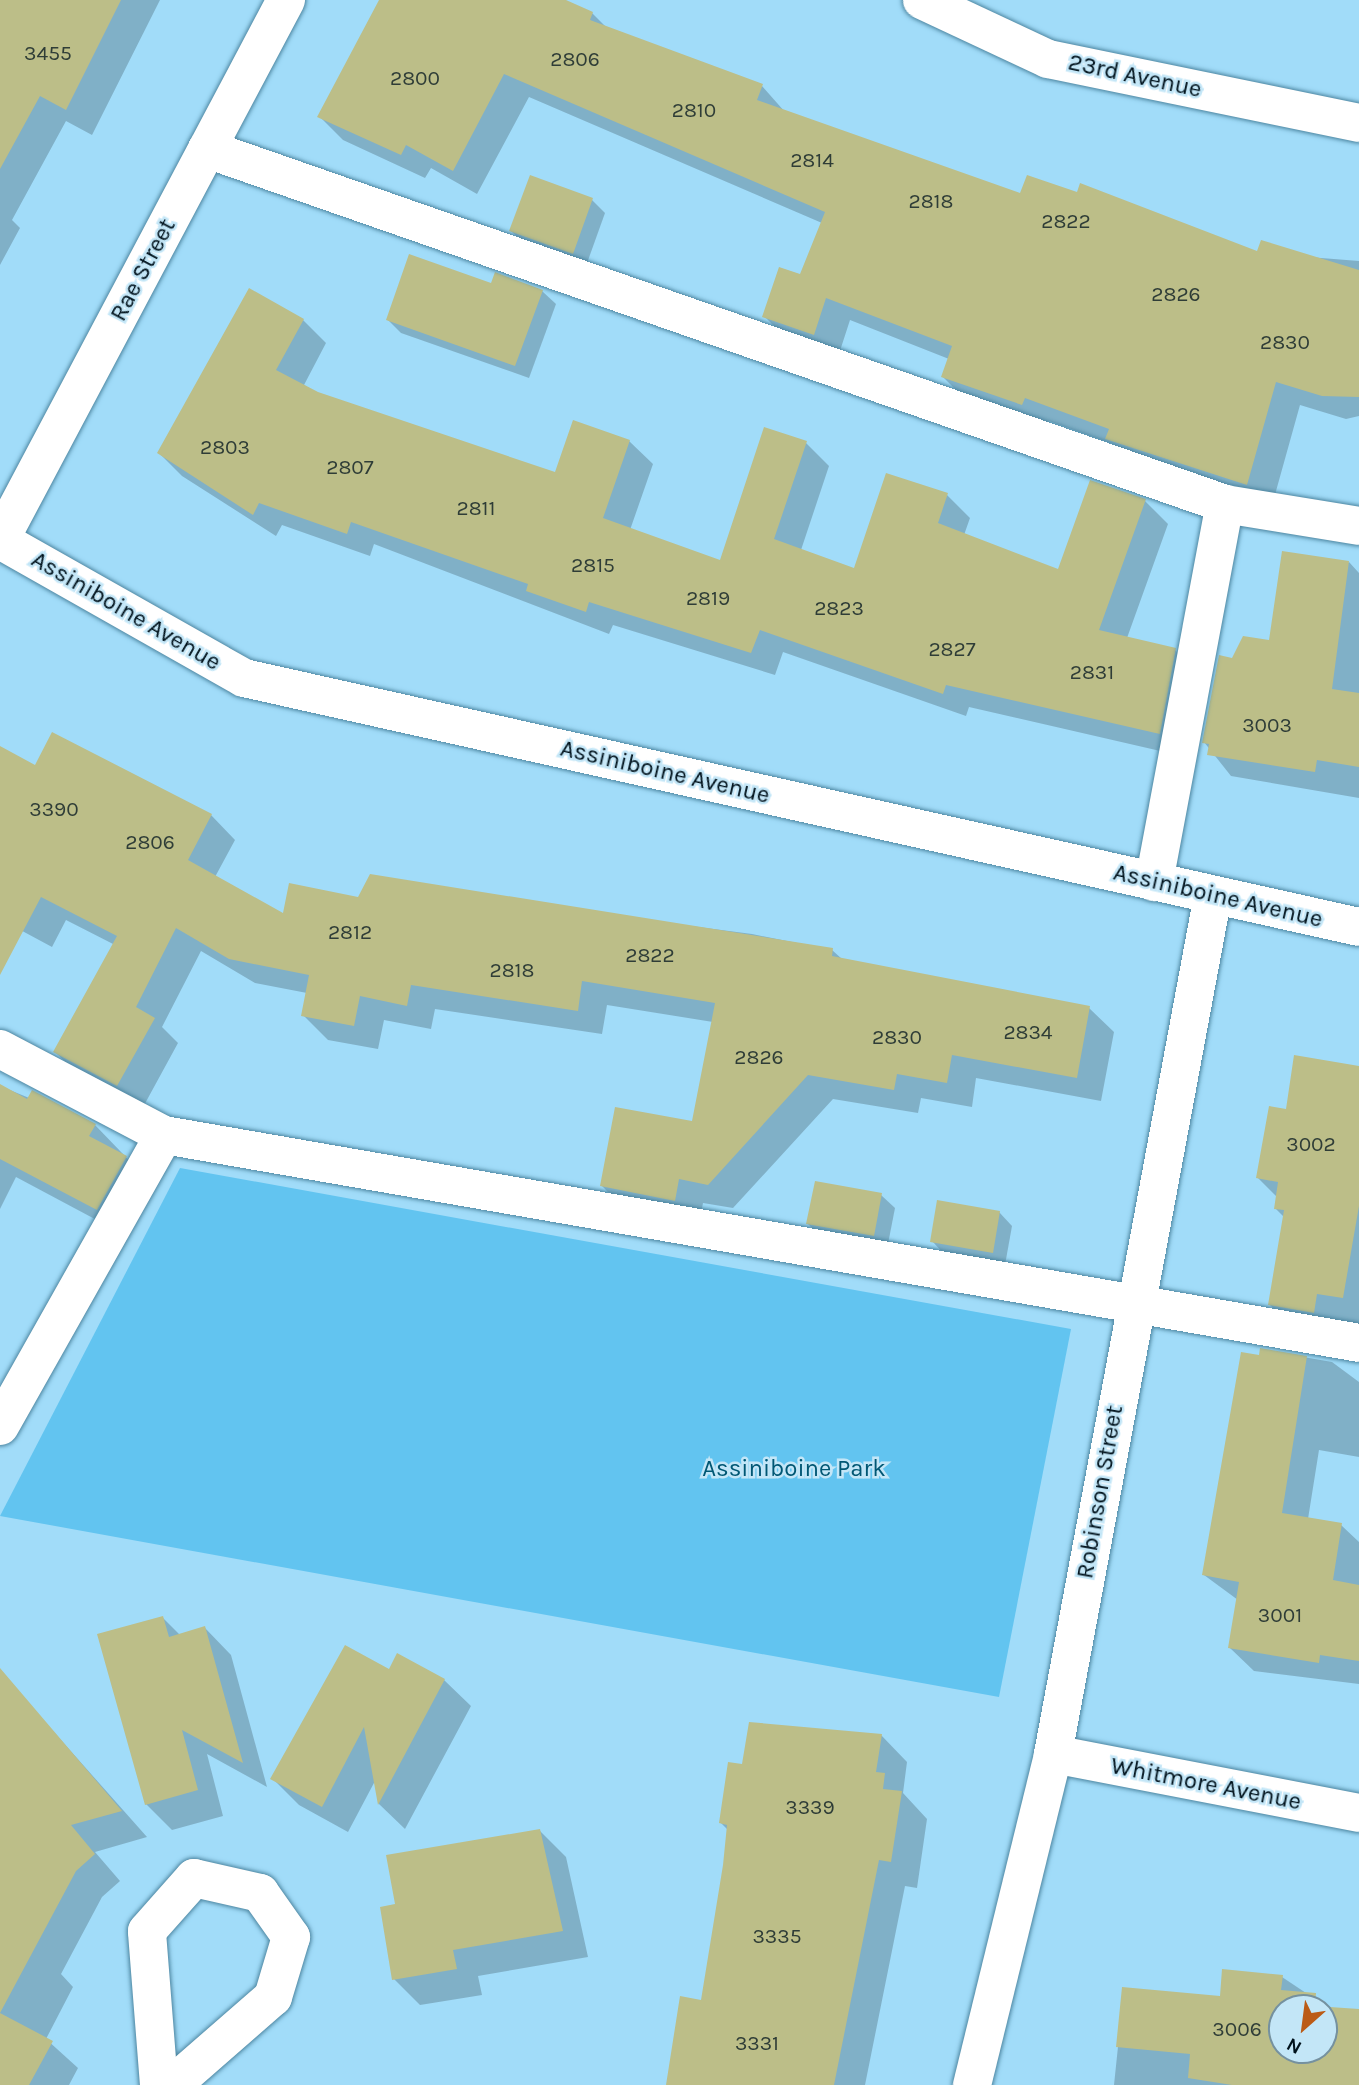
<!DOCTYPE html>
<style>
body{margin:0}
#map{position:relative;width:1359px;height:2085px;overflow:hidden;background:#a1dcf9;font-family:Karla,sans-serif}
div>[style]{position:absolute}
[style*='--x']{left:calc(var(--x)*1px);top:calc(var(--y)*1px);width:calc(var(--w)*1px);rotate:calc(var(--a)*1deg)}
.green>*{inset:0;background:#62c4f0}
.shadow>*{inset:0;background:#0003}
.building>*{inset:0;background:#bcbe88}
.roads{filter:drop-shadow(0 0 2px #4d86a1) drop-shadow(0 0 2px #4d86a1)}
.minor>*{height:38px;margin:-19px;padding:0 19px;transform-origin:19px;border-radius:19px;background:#fff}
span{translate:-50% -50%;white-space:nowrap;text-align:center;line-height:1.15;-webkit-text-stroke:5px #c3e6f7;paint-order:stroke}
.number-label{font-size:21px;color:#2f3d37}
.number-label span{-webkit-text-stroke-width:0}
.street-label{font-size:24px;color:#00121c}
.park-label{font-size:24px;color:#005774}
.north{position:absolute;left:1268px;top:1994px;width:70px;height:70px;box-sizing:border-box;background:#c3e6f7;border:2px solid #75919f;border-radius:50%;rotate:208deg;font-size:19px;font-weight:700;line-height:28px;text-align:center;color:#00121c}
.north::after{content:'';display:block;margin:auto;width:24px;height:32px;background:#bb5b16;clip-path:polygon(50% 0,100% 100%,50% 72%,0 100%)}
</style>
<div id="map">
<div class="green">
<div style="clip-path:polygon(180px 1168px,1071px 1329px,999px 1697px,0 1516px)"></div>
</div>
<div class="shadow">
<div style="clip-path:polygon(0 0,160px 0,92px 135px,66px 121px,12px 220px,20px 228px,0 265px)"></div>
<div style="clip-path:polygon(381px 0,561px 0,592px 13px,608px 29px,762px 86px,785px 112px,1021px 195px,1258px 253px,1359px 261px,1359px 416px,1346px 419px,1300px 405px,1271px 509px,1131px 463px,1113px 444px,1049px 421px,1046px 428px,967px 401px,943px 377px,949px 359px,850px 320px,838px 357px,788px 340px,764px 316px,801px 276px,822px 223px,529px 97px,477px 194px,431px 168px,425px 178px,343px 140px,319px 116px)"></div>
<div style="clip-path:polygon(592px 200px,605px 213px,586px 266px,525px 244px,511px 231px)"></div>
<div style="clip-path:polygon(492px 285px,542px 291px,556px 304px,529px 378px,401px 333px,388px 320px)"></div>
<div style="clip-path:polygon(303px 320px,326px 343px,304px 385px,318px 394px,556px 475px,629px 441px,653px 464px,630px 530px,721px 562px,806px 443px,829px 466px,801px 550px,855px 570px,947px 495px,970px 518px,964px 535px,1060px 571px,1145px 501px,1168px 524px,1127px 638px,1175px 650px,1198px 673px,1182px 756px,969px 707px,966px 716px,783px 652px,775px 675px,613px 625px,609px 634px,374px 544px,370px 556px,282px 525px,276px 536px,182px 476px,159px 453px)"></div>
<div style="clip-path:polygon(1349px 562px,1359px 573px,1359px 798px,1231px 776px,1204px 742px,1233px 659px,1271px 642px)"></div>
<div style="clip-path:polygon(36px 767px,211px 815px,235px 840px,215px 877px,284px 916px,359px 899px,484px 899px,752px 934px,832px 950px,842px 959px,1089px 1008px,1114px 1032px,1101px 1101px,976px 1078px,972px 1107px,921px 1098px,918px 1113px,833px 1099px,733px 1208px,703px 1203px,699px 1224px,626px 1210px,602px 1186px,694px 1123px,713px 1022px,607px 1005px,602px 1034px,435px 1009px,431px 1029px,384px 1020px,378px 1049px,328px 1040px,303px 1015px,307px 993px,255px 983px,201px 951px,162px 1027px,178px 1043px,142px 1109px,80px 1076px,55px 1052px,115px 945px,66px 920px,52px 947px,0 919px,0 778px)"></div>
<div style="clip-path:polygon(1359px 1068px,1359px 1340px,1294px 1329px,1269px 1304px,1284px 1217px,1275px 1208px,1277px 1197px,1258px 1178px,1287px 1111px)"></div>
<div style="clip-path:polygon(0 1086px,95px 1125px,150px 1182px,121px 1233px,16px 1177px,0 1209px)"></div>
<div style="clip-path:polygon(881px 1195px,895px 1208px,887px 1249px,821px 1237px,808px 1224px)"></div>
<div style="clip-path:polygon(999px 1212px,1012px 1226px,1005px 1265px,945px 1255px,932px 1241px)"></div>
<div style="clip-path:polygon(1262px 1350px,1332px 1362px,1359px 1382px,1359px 1457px,1319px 1450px,1308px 1519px,1341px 1525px,1359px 1542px,1359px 1684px,1254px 1671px,1230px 1648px,1238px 1600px,1204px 1575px)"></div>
<div style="clip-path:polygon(163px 1618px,180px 1635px,205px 1628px,231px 1655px,267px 1787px,207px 1754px,223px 1816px,172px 1830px,146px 1804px)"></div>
<div style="clip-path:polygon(390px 1671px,444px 1680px,471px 1706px,405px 1829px,379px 1804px,375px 1781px,348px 1832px,299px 1805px,272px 1778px)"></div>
<div style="clip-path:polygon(13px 1686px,147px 1837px,95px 1852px,120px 1881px,102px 1897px,61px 1974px,73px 1987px,46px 2039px,78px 2068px,69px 2085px,0 2085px,0 1698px)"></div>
<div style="clip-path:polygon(881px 1735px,907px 1762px,903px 1793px,927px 1819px,917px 1888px,905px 1886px,865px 2085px,667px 2085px,703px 2002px,725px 1866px,728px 1830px,721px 1823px,744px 1766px)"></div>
<div style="clip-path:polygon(539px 1830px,566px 1857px,588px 1957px,478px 1976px,482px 1995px,420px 2005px,394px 1979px,397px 1905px)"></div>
<div style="clip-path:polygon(evenodd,1282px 1977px,1330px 2009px,1359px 2011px,1359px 2085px,1114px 2085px,1124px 1989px,1221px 1998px,1282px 1977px,1282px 2008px,1324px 2008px,1324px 2050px,1282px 2050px,1282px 2008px)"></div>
</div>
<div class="building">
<div style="clip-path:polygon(0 0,121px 0,66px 110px,40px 96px,0 169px)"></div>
<div style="clip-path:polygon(379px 0,566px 0,593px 12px,590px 20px,763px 84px,757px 100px,1020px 193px,1027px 175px,1077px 192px,1080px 183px,1257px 251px,1261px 240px,1359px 270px,1359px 397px,1322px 396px,1276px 382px,1247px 485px,1105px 439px,1109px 429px,1025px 398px,1022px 405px,941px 377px,952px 346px,826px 298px,814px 335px,762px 317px,779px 267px,800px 274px,825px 212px,504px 74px,453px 171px,406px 145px,401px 155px,317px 117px)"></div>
<div style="clip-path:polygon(530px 175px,593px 198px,573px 254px,509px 231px)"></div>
<div style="clip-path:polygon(409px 254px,491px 283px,495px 272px,543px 290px,515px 366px,386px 320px)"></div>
<div style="clip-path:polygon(249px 288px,304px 319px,276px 370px,318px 392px,555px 472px,573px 420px,630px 440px,603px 518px,720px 560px,764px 427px,807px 441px,774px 539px,854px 568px,886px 473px,948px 493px,938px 523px,1058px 569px,1090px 480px,1146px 499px,1099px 630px,1176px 648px,1160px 734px,946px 685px,943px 694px,760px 630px,751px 653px,589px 602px,586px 612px,526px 591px,528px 584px,351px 522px,347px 534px,259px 503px,253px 515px,157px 453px)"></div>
<div style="clip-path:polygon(1282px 551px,1349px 561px,1332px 689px,1359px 693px,1359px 767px,1317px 760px,1315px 772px,1207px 755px,1209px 744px,1202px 743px,1219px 655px,1232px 658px,1243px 636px,1269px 640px)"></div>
<div style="clip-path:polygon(52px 732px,212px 814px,188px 860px,283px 913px,289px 883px,358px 897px,370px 874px,833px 948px,832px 956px,1090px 1006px,1077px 1078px,952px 1055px,947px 1083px,897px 1074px,894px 1090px,808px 1075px,708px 1185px,679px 1179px,675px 1201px,600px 1186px,615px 1107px,692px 1121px,715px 1003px,582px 981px,578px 1011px,411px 985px,407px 1006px,360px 996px,354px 1026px,301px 1016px,309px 975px,229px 959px,176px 928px,136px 1007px,155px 1018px,117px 1086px,53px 1052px,117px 936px,41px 897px,0 975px,0 746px,35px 765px)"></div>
<div style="clip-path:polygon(1294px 1055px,1359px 1066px,1359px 1206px,1343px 1298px,1317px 1294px,1314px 1313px,1268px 1305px,1284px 1210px,1274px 1209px,1278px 1182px,1256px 1178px,1269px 1106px,1286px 1109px)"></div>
<div style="clip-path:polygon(0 1084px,27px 1099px,32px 1090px,96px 1124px,89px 1136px,127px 1156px,97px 1210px,0 1159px)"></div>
<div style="clip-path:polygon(815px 1181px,882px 1193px,874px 1236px,806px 1224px)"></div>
<div style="clip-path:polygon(937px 1200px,1000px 1211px,993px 1253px,930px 1242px)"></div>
<div style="clip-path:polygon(1260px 1348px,1307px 1356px,1282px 1513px,1342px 1523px,1333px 1580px,1359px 1585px,1359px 1661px,1320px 1655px,1319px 1663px,1228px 1648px,1239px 1582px,1202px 1575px,1241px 1352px,1259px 1355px)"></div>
<div style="clip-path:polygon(163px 1616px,169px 1637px,205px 1626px,243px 1763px,182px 1730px,198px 1790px,145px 1805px,97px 1634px)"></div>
<div style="clip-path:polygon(345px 1645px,389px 1669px,397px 1653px,445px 1679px,378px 1805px,364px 1727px,322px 1807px,270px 1779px)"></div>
<div style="clip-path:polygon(0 1668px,122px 1811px,71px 1825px,95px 1854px,76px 1871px,0 2013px,53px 2041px,29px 2085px,0 2085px)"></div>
<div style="clip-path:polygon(749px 1722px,882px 1734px,876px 1772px,885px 1773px,883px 1789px,902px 1791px,891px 1862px,879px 1860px,834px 2085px,666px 2085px,680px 1996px,701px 2000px,723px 1865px,727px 1825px,719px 1823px,728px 1762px,742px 1764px)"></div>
<div style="clip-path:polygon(540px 1829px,563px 1931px,453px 1950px,457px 1969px,392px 1980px,380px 1907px,395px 1904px,386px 1855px)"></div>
<div style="clip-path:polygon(evenodd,1222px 1969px,1283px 1975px,1281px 1990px,1316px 1993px,1315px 2006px,1359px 2009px,1359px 2085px,1232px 2085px,1188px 2078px,1190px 2054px,1116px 2047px,1122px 1987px,1220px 1996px,1222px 1969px,1282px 2008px,1324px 2008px,1324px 2050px,1282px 2050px,1282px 2008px)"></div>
</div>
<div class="roads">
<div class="minor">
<div style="--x:286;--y:0;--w:611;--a:117.91"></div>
<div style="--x:0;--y:540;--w:280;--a:29.5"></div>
<div style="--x:244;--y:678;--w:1142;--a:12.59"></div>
<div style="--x:922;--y:0;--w:139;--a:25.1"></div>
<div style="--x:1048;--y:59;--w:318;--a:11.6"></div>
<div style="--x:207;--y:149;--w:1078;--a:19.22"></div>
<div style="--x:1225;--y:504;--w:136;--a:9.3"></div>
<div style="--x:1154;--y:882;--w:385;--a:-79.4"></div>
<div style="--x:0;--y:1049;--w:185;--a:27.7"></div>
<div style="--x:0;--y:1426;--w:334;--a:-60.6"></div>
<div style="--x:164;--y:1135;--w:1213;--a:9.87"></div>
<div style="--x:1053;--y:1754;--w:312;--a:10.9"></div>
<div style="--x:159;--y:2085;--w:154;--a:-94.5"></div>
<div style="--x:147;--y:1931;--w:71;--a:-48.4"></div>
<div style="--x:194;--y:1878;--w:68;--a:12.8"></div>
<div style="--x:260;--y:1893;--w:54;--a:54.8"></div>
<div style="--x:291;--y:1937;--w:63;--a:106.7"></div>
<div style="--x:273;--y:1997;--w:134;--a:138.9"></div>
<div style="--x:972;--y:2085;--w:341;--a:-76.2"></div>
<div style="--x:1053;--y:1754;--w:874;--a:-79.45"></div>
</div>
</div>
<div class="number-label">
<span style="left:48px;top:53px">3455</span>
<span style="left:575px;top:59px">2806</span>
<span style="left:415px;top:78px">2800</span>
<span style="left:694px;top:110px">2810</span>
<span style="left:812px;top:160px">2814</span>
<span style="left:931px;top:201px">2818</span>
<span style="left:1066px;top:221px">2822</span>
<span style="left:1176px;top:294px">2826</span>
<span style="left:1285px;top:342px">2830</span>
<span style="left:225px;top:447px">2803</span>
<span style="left:350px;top:467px">2807</span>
<span style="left:476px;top:508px">2811</span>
<span style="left:593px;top:565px">2815</span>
<span style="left:708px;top:598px">2819</span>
<span style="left:839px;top:608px">2823</span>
<span style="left:952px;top:649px">2827</span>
<span style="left:1092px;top:672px">2831</span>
<span style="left:1267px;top:725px">3003</span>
<span style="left:54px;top:809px">3390</span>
<span style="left:150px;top:842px">2806</span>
<span style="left:350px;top:932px">2812</span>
<span style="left:650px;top:955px">2822</span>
<span style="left:512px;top:970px">2818</span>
<span style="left:1028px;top:1032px">2834</span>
<span style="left:897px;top:1037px">2830</span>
<span style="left:759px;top:1057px">2826</span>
<span style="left:1311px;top:1144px">3002</span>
<span style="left:1280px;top:1615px">3001</span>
<span style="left:810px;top:1807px">3339</span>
<span style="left:777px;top:1936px">3335</span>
<span style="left:1237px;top:2029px">3006</span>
<span style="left:757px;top:2043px">3331</span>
</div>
<div class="street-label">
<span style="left:1135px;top:76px;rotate:12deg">23rd Avenue</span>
<span style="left:143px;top:270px;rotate:-62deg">Rae Street</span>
<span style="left:126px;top:611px;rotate:30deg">Assiniboine Avenue</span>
<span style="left:665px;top:772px;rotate:13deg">Assiniboine Avenue</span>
<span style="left:1218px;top:896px;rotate:13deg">Assiniboine Avenue</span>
<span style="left:1100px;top:1492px;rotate:-80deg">Robinson Street</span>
<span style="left:1206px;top:1784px;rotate:11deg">Whitmore Avenue</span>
</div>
<div class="park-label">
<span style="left:794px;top:1469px">Assiniboine Park</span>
</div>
<div class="north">N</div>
</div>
